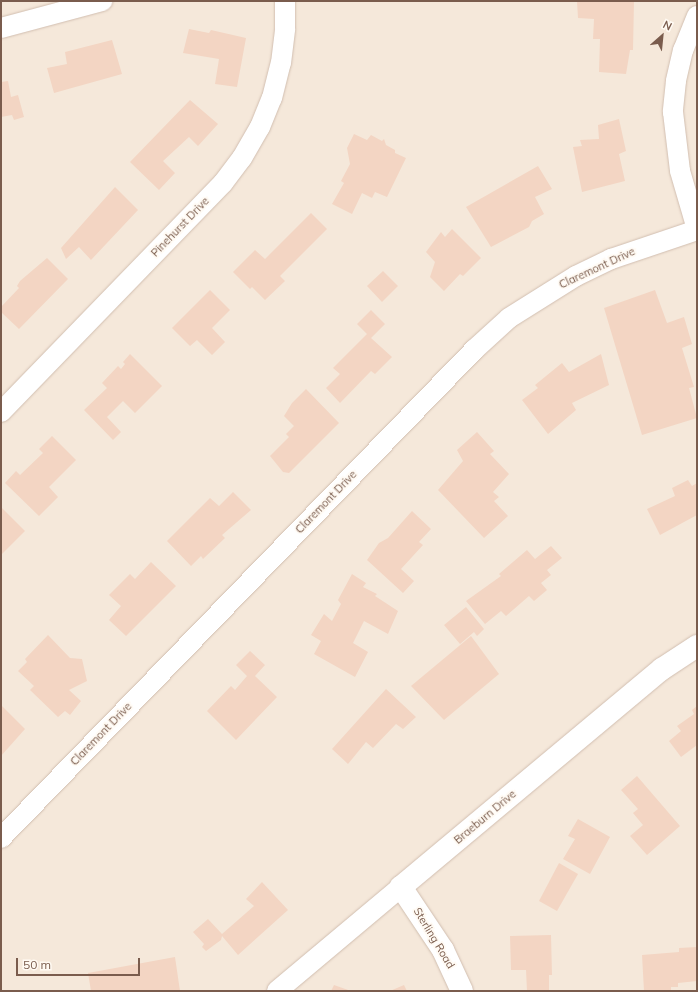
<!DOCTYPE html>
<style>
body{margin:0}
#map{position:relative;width:698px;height:992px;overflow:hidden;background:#fdf6ec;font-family:Mulish,sans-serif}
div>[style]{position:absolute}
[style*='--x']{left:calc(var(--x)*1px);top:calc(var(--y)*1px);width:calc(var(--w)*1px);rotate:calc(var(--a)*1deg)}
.residential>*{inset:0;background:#f5e8da}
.building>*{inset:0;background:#f3d5c3}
.roads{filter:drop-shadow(0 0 1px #d1beb0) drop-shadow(0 0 1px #d1beb0)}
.street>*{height:20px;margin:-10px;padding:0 10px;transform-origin:10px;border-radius:10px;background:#fff}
.secondary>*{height:22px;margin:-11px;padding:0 11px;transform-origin:11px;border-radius:11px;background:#fff}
span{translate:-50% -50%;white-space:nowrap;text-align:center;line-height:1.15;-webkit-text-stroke:3.5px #fffaf3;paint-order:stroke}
.street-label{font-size:11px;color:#7a5c4d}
.frame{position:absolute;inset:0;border:2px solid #7a5c4d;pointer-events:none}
.north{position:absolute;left:642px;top:16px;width:40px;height:40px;-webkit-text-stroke:3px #fffaf3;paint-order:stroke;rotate:27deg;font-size:11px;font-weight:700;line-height:16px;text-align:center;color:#7a5c4d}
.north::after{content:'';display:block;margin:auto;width:14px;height:18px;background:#7a5c4d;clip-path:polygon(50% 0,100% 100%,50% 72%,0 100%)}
.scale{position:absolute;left:16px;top:958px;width:124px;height:18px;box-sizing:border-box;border:2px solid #7a5c4d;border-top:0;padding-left:5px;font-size:12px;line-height:14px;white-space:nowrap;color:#7a5c4d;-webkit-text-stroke:3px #fffaf3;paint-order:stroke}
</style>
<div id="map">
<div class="residential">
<div style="clip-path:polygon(1px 1px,697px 1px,697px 991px,1px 991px)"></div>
</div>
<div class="building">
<div style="clip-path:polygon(577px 1px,634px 1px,633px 50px,630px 50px,626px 74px,599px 72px,600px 39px,593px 39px,594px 19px,578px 18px)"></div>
<div style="clip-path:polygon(189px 29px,209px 33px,211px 30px,246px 38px,237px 87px,215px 84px,219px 59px,183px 53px)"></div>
<div style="clip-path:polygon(112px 40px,122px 74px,54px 93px,47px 68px,67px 64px,65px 52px)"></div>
<div style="clip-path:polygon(8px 81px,11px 97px,18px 95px,24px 117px,14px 120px,12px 115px,1px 117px,1px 82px)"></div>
<div style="clip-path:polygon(190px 100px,218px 124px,198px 146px,189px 137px,163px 161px,175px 173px,159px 190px,130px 162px)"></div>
<div style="clip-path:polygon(619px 119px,626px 151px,619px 154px,625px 181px,582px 192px,573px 147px,582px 146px,580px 140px,599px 139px,598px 125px)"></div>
<div style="clip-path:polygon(354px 134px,367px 140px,371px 135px,382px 141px,384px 139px,386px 145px,395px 150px,395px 153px,406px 158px,387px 197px,375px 192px,372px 198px,362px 193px,352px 214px,332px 204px,344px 183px,341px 181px,350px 164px,347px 148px)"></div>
<div style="clip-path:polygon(538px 166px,552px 189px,535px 197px,544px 214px,532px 221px,529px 227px,491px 247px,466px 207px)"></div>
<div style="clip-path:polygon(115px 187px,138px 210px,91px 260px,79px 247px,66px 259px,61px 248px)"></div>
<div style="clip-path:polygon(311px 213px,327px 229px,280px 276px,285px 281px,265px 300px,252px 287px,250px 289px,233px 272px,255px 250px,265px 259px)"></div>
<div style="clip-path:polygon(452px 229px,481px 258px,463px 276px,460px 274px,444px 291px,430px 277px,435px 262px,426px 252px,441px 232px,445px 237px)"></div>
<div style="clip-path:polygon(47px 258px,68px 279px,19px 329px,1px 312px,1px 307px,19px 288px,17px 286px,20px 281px)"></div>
<div style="clip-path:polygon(383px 271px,398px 286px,382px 302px,367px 286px)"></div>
<div style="clip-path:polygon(210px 290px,230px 310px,212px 328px,225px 342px,212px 355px,197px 340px,190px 346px,172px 328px)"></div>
<div style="clip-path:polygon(655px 290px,667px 323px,684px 317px,692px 344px,682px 348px,694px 387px,689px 388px,697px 418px,642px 435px,604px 308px)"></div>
<div style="clip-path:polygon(371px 310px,385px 324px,371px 338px,392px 357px,375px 374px,371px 371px,340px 403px,326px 388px,340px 374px,333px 368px,367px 334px,357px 324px)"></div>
<div style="clip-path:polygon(130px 354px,162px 386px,135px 413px,123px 401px,107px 417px,121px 432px,113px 440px,84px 410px,107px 388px,102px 383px,118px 366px,121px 369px,125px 364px,123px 362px)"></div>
<div style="clip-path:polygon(601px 354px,609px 385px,572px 403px,576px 410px,548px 434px,522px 400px,538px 388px,535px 385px,562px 363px,569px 372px)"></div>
<div style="clip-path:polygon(306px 389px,339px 423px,289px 473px,283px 472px,270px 456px,289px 437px,286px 434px,294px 426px,284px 416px,292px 403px)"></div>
<div style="clip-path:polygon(477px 432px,494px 451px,490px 454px,509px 474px,493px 492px,499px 497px,494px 501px,508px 516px,484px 538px,438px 490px,463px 461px,457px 450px)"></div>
<div style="clip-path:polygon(52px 436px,76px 460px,49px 487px,58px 497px,39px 516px,5px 483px,16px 471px,20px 475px,43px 453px,39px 449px)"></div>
<div style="clip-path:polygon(688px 480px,692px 486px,697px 483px,697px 515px,660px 535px,647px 509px,675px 496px,672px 488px)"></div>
<div style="clip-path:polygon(233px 492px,251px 510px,222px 535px,225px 538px,203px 559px,201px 556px,191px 566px,167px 541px,210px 498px,219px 506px)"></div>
<div style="clip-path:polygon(1px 507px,25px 531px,1px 555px)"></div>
<div style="clip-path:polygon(412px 511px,431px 529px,419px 542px,423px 545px,401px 569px,414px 581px,403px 593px,367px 560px,379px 543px,388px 538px)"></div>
<div style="clip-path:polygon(551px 546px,562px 558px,547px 570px,551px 575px,541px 583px,547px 590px,534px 601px,529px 596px,506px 616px,501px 611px,485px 624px,466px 601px,501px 576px,499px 574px,527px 550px,535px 559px)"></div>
<div style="clip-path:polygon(151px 562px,176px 586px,126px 636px,109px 620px,121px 606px,109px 595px,130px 574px,135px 579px)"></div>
<div style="clip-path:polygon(352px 574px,366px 583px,363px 587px,377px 594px,375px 596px,398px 611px,388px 634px,364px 621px,353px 643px,368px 652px,355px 677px,314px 654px,321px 641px,311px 635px,324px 614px,332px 621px,341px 604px,338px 600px)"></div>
<div style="clip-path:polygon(466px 607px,484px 629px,477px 636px,474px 632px,460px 644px,444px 625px)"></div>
<div style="clip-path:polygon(48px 635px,70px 658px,82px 659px,87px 681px,69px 690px,81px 701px,70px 715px,65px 711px,58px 717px,30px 690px,34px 686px,18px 671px,27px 662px,25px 659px)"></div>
<div style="clip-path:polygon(471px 636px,499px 674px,444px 720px,411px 686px)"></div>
<div style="clip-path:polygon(250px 651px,265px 665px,255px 676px,277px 697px,236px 740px,207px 711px,231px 686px,235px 690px,247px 676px,236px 665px)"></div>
<div style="clip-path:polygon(386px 689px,416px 717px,403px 729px,396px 724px,373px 748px,366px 742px,348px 764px,332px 749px)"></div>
<div style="clip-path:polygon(1px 705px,25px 729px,1px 756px)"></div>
<div style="clip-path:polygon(697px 706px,697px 745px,681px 757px,669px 741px,681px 731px,677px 726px,694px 714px,692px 710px)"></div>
<div style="clip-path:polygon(637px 776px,680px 826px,647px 855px,630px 836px,643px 825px,633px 813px,638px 809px,621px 790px)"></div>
<div style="clip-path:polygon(578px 819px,610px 837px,590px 874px,563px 859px,575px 839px,568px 836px)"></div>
<div style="clip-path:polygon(559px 863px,578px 874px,557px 911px,539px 901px)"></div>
<div style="clip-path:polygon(262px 882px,288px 910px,238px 955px,222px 936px,221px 940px,206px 951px,202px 947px,204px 944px,193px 932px,208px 919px,222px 934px,254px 906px,246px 899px)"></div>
<div style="clip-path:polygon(551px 935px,552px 975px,549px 975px,549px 991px,527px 991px,526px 970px,511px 970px,510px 936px)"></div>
<div style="clip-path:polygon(697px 947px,697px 981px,678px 983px,678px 987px,671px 987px,671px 990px,644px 991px,642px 955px,679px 952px,679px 948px)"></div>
<div style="clip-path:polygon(175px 957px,180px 991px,91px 991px,88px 973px)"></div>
<div style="clip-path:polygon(334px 985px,351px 991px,331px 991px)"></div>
<div style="clip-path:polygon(404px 985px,407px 991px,390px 991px)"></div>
</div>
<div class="roads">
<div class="street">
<div style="--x:697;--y:16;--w:37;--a:112"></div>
<div style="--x:683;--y:50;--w:32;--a:103"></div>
<div style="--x:676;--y:81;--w:31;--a:96"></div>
<div style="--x:673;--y:112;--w:59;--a:83.2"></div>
<div style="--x:680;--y:171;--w:60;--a:73.7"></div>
<div style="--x:1;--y:28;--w:105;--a:-15"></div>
<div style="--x:1;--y:412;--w:319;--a:-45.9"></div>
<div style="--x:223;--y:183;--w:31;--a:-53"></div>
<div style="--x:242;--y:158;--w:36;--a:-60"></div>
<div style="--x:260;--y:127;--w:31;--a:-68"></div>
<div style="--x:272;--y:98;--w:36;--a:-76"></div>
<div style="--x:281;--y:63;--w:35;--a:-83"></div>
<div style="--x:285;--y:28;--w:27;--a:-90"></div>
<div style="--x:1;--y:838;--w:680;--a:-45.89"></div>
<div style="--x:474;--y:350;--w:47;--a:-42.4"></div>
<div style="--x:509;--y:318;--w:79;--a:-32.1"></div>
<div style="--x:576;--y:276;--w:39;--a:-26"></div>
<div style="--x:611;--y:259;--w:91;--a:-18.6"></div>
<div style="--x:277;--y:991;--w:162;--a:-40"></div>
</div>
<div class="secondary">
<div style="--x:462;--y:991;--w:45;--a:-114.9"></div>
<div style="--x:443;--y:950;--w:76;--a:-123.7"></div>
<div style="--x:401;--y:887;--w:340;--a:-39.9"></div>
<div style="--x:662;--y:669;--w:42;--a:-33.3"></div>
</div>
</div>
<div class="street-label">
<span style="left:180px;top:227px;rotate:-46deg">Pinehurst Drive</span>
<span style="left:597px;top:268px;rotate:-25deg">Claremont Drive</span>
<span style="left:326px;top:502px;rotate:-46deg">Claremont Drive</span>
<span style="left:101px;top:734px;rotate:-46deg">Claremont Drive</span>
<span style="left:485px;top:817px;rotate:-40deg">Braeburn Drive</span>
<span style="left:434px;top:938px;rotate:59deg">Sterling Road</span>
</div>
<div class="frame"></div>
<div class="north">N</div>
<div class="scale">50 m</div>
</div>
